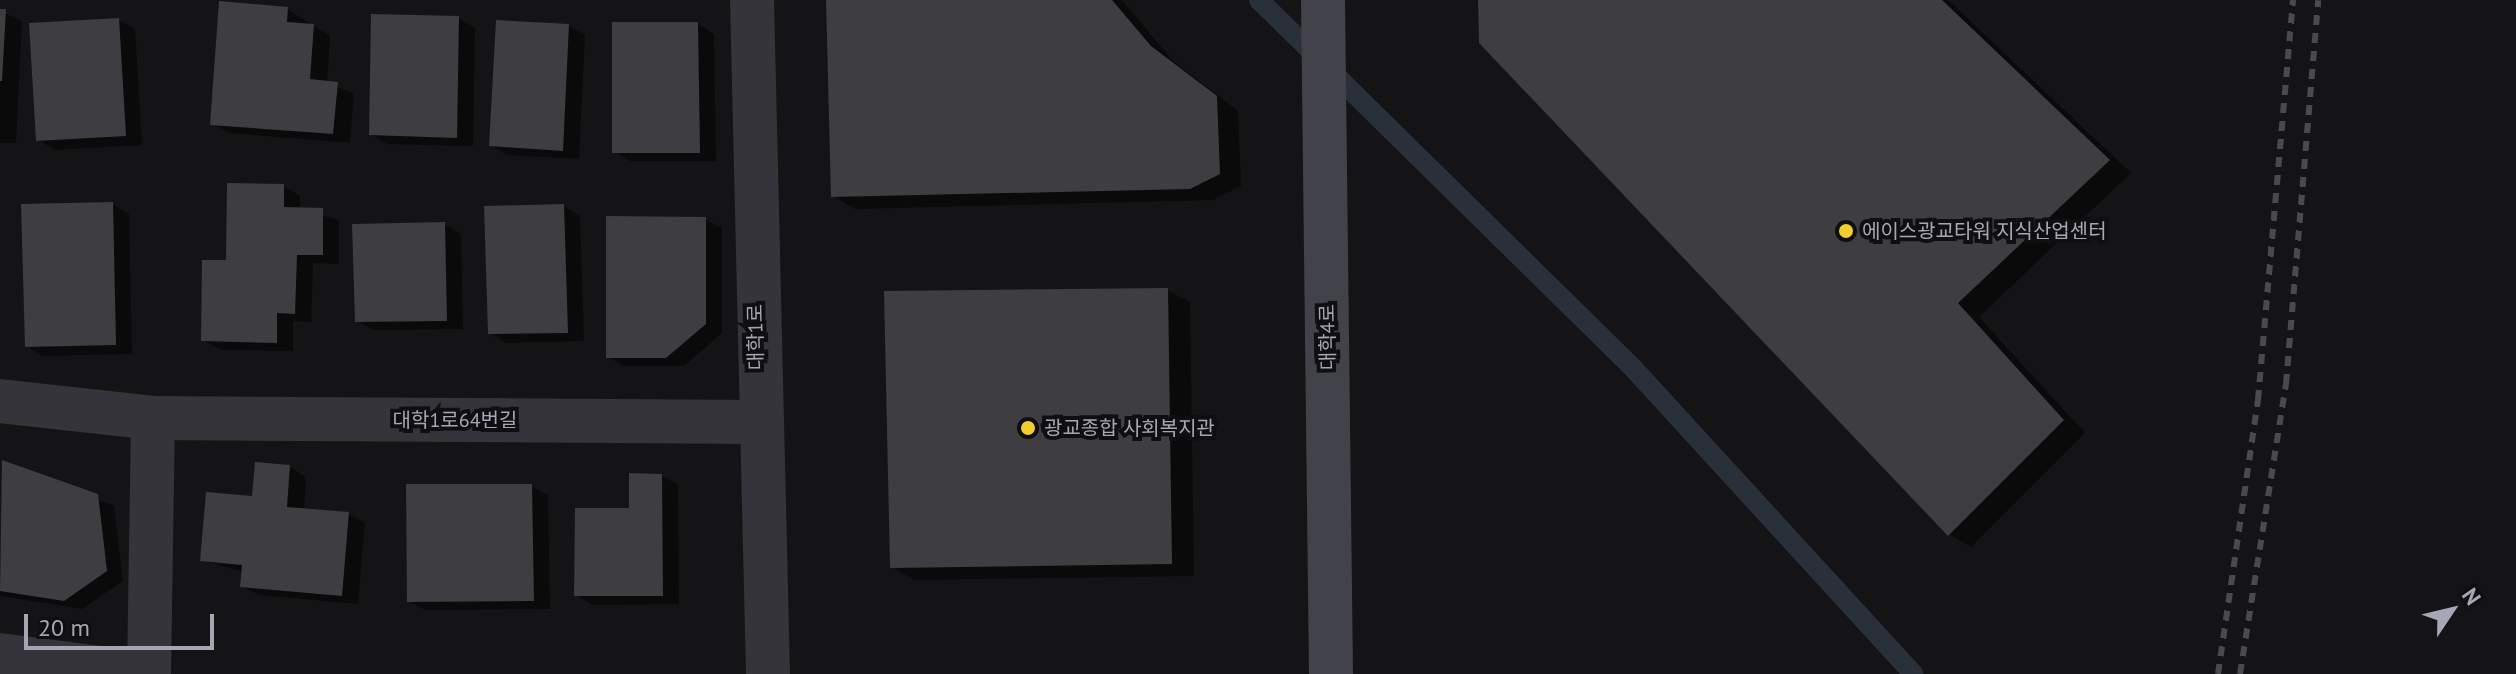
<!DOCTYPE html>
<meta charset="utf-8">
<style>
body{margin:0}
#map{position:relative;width:2516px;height:674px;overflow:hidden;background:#141315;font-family:"PT Sans","Noto Sans KR",sans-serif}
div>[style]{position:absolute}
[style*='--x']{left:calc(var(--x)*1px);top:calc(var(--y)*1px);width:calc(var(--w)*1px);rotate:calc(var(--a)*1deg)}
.shadow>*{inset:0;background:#0007}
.stream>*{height:20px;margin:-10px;padding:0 10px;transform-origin:10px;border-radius:10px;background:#2a3039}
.building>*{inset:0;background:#3e3d42}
.street>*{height:44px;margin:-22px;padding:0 22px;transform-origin:22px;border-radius:22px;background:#34343a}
.secondary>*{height:44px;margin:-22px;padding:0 22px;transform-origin:22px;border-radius:22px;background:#42434a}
.rail>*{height:6px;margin-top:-3px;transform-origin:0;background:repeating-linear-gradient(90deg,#494a51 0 10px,transparent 0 18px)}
.dots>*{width:22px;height:22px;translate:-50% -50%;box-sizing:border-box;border:4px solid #0f0e10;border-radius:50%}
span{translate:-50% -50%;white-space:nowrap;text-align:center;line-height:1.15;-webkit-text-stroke:8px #0f0e10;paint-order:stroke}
.poi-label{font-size:20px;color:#a5a7b5}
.left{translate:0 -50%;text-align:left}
.street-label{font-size:20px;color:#a5a7b5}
.north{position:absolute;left:2412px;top:570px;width:80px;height:80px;-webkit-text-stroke:6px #0f0e10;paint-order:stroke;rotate:55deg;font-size:22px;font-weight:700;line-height:32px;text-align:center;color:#a5a7b5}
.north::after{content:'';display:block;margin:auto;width:28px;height:36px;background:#a5a7b5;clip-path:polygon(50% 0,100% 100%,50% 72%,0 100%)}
.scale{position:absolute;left:24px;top:614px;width:190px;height:36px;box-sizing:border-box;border:4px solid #a5a7b5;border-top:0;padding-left:10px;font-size:24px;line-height:28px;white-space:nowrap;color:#a5a7b5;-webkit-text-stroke:6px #0f0e10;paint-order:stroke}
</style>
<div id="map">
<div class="shadow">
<div style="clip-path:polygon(828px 0,1122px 0,1173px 61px,1238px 111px,1241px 186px,1213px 200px,855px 209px,833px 196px)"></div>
<div style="clip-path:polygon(1480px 0,1948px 0,2131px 173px,1979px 317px,2085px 433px,1971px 547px,1949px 534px)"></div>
<div style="clip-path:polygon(287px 9px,330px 36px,327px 83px,354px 93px,350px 143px,229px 133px,213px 124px)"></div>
<div style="clip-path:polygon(0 11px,22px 21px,16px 143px,0 143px)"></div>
<div style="clip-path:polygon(459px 18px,475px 28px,473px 146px,387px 144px,371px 134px)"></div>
<div style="clip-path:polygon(118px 20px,135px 29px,142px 145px,55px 150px,38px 140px)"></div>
<div style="clip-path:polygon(698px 24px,714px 34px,716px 161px,630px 161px,614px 151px)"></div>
<div style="clip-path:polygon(569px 26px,585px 35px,579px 159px,507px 155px,491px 145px)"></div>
<div style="clip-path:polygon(284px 186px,300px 196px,300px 210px,339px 220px,339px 264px,313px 263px,311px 322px,293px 321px,293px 351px,220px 350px,203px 340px,227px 262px)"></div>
<div style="clip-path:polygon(112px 204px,129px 214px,132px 354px,43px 356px,27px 346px)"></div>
<div style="clip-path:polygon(564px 206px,580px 216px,584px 341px,506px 343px,490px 333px)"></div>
<div style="clip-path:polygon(705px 219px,722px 228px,722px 333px,684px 366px,624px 366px,608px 357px)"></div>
<div style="clip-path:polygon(444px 224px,461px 234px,463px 329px,374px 330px,357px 321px)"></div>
<div style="clip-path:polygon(1167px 290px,1190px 302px,1194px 576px,914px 580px,892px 567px)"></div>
<div style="clip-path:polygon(3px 463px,114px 506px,123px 581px,82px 609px,0 596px)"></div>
<div style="clip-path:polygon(290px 467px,306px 477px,304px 510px,348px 514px,365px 523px,358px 604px,259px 595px,242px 586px,243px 572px,202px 560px)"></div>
<div style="clip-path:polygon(662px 476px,678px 485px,679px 604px,593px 605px,576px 595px)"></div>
<div style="clip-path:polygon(531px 486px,548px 495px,550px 609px,425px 610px,409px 601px)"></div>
</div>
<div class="stream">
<div style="--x:1259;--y:0;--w:525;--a:44.54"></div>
<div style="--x:1633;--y:368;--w:415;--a:47.5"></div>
</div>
<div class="building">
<div style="clip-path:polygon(826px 0,1112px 0,1151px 46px,1217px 96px,1220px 174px,1190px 189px,831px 197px)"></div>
<div style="clip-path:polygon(1478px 0,1942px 0,2110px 160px,1958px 303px,2064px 420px,1948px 536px,1479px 43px)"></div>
<div style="clip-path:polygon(219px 1px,288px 7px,287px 22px,314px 24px,310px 79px,338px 82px,333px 134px,210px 125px)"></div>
<div style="clip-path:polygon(0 9px,6px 9px,2px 81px,0 81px)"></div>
<div style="clip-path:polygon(371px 14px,459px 16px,457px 138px,369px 135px)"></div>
<div style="clip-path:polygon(119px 18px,126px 136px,36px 141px,29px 23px)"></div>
<div style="clip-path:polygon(496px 20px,569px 24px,563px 151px,489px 146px)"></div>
<div style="clip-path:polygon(612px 22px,698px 22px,700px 153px,612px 153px)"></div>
<div style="clip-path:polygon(227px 183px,284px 184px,284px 207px,323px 208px,323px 255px,297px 255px,295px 314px,277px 313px,277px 343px,201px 341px,202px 260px,226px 260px)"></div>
<div style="clip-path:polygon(113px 202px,116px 345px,25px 347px,21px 204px)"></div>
<div style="clip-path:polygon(564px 204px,568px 333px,488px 334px,484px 206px)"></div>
<div style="clip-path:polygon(606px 216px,706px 217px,706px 324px,666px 358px,606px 358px)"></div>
<div style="clip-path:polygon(445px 222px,447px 321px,355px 322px,352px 224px)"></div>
<div style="clip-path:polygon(1168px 288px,1172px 564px,890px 568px,884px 291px)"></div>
<div style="clip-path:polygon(2px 460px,98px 494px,107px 571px,64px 601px,0 591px)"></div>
<div style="clip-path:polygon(255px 462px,290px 465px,287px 507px,349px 512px,342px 596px,240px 587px,242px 565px,200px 561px,206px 492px,252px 496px)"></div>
<div style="clip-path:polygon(629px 473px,662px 474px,663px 596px,574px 596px,575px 508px,629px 508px)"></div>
<div style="clip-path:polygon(406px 484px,532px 484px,534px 601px,407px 602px)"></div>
</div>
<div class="street">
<div style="--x:752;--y:0;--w:674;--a:88.64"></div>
<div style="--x:0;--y:401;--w:154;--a:6.3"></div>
<div style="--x:153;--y:418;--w:604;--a:0.38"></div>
<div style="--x:0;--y:655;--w:148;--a:7.4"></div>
<div style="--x:149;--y:674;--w:256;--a:-89.1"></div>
</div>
<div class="secondary">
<div style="--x:1323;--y:0;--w:674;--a:89.32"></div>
</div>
<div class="rail">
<div style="--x:2218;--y:674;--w:277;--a:-81.7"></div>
<div style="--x:2258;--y:400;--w:402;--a:-85"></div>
<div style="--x:2240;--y:674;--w:294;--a:-81"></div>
<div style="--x:2286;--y:384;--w:385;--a:-85.2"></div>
</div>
<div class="dots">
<div style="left:1846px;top:231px;background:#f2cd2e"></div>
<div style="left:1028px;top:428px;background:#f2cd2e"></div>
</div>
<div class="poi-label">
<span class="left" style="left:1862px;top:231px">에이스광교타워 지식산업센터</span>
<span class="left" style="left:1044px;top:428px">광교종합 사회복지관</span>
</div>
<div class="street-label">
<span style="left:756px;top:337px;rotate:-91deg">대학1로</span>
<span style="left:1328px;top:337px;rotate:-91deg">대학4로</span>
<span style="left:455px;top:420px">대학1로64번길</span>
</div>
<div class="north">N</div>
<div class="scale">20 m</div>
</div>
